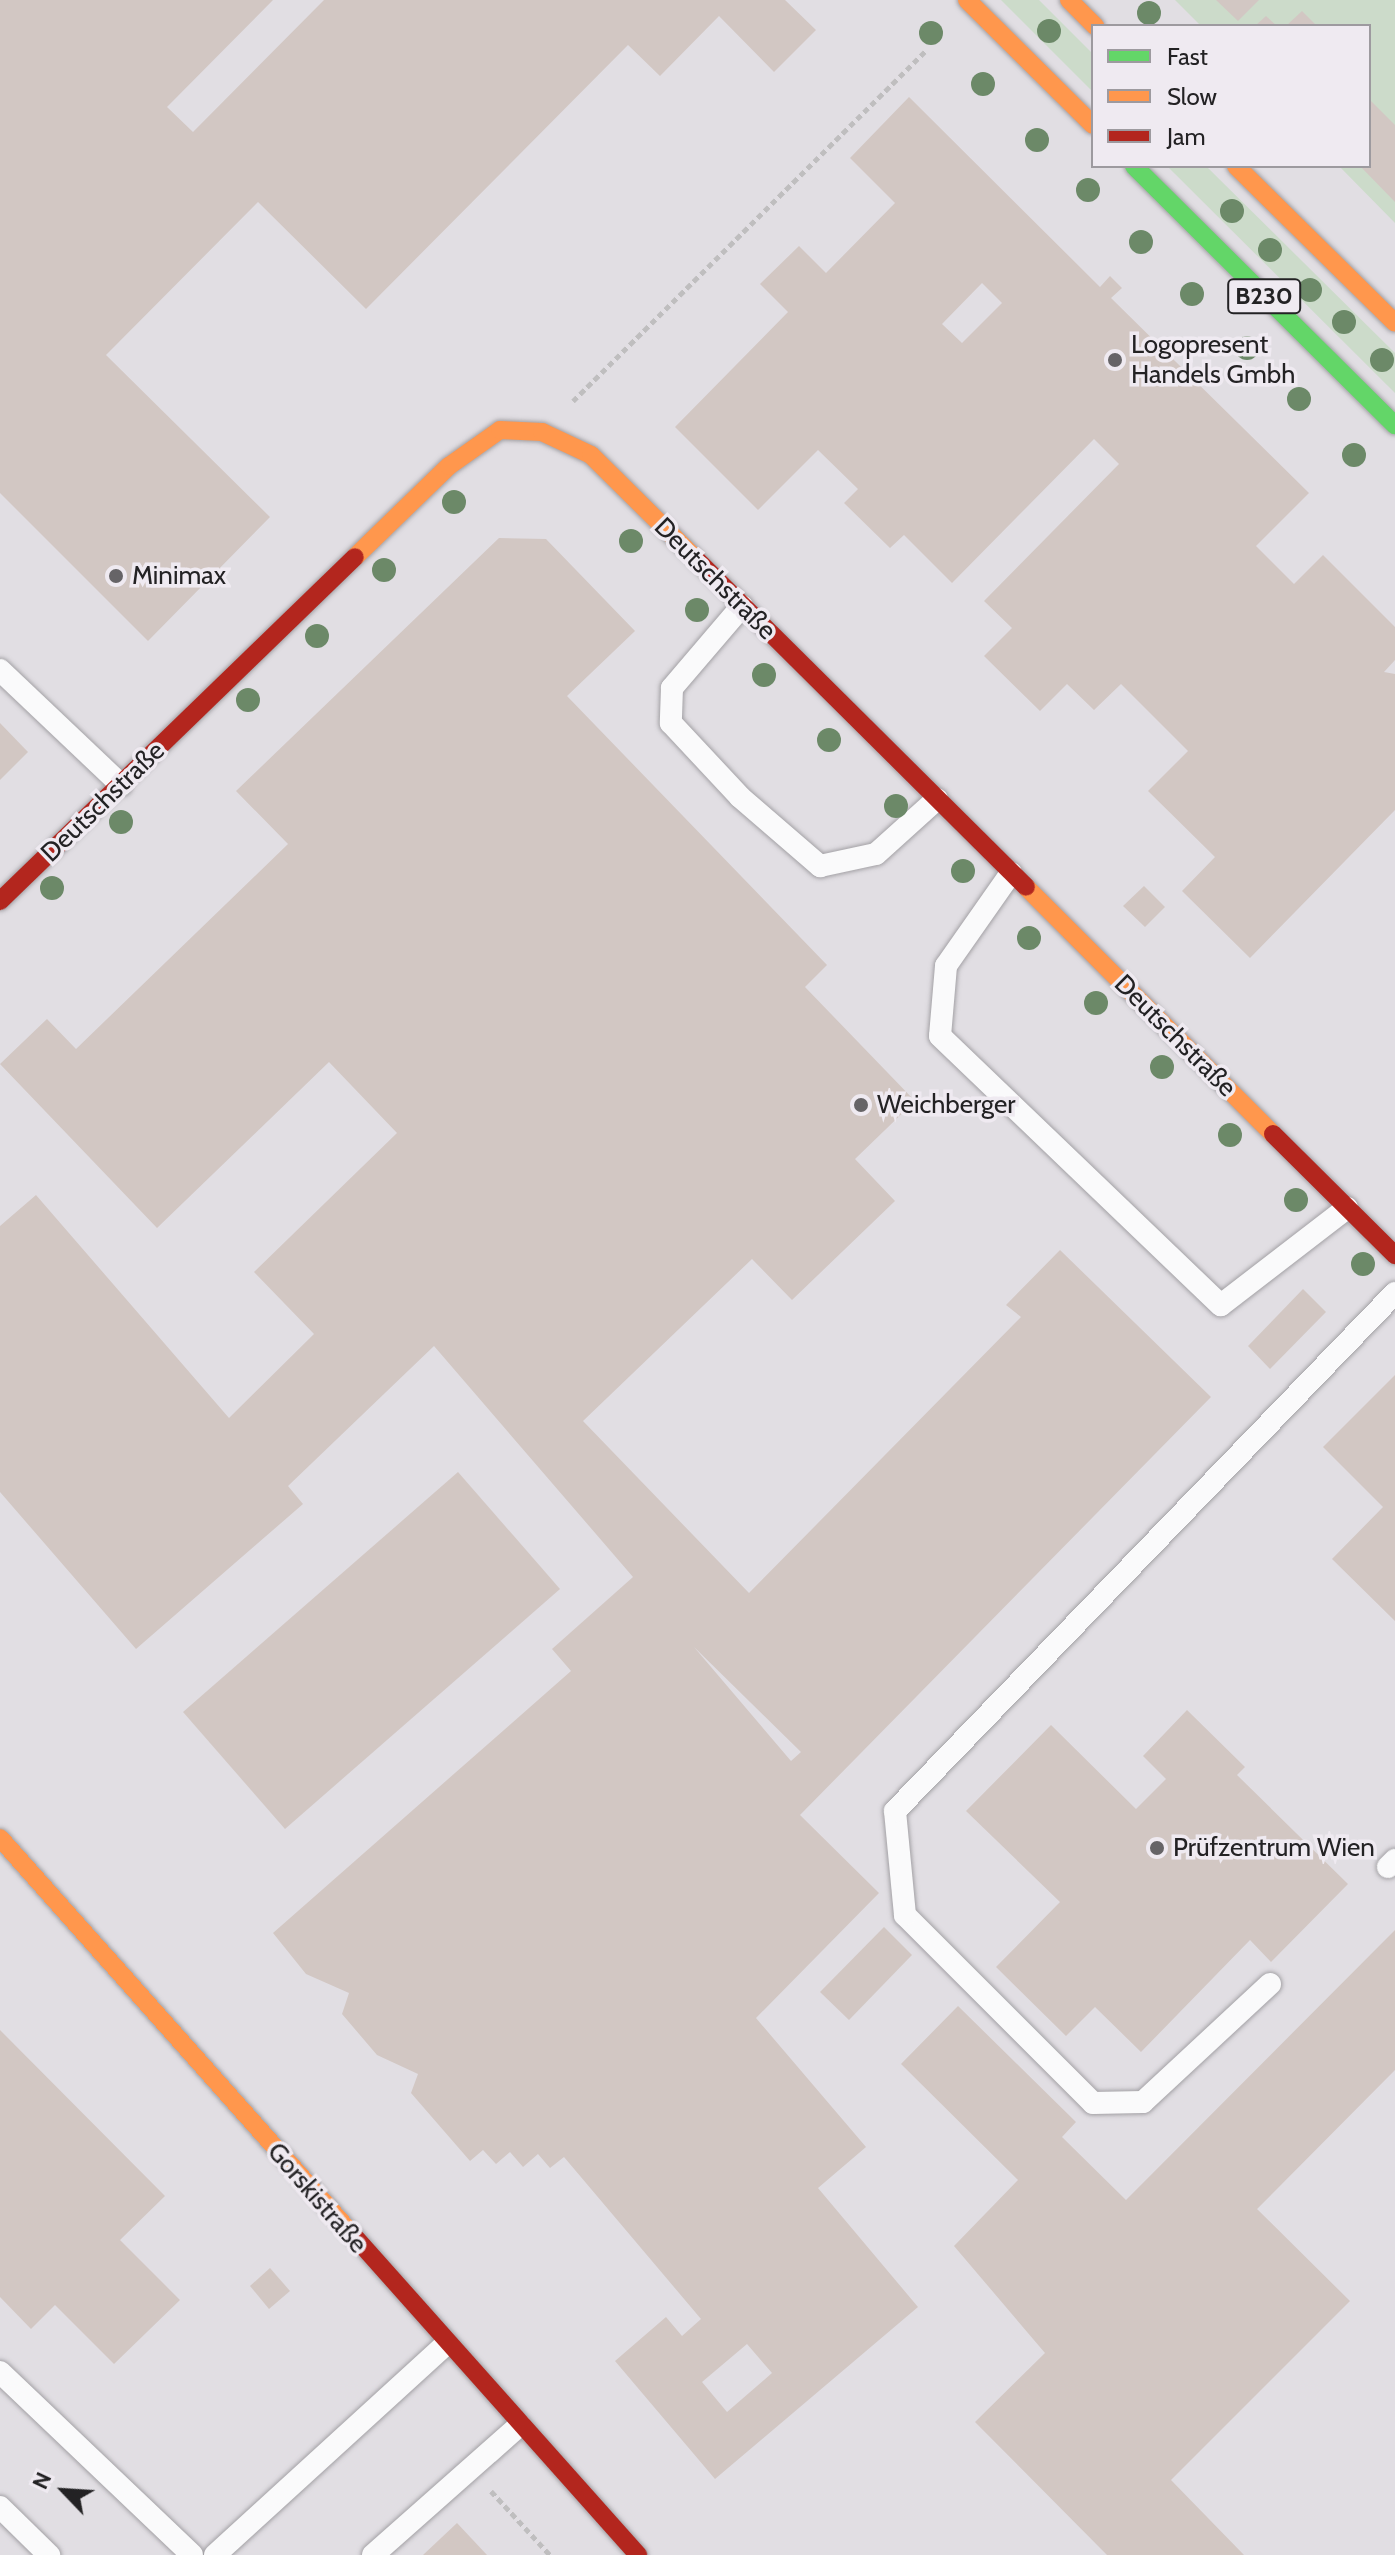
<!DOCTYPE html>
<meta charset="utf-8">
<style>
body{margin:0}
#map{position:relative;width:1395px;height:2555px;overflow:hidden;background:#e1dee3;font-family:Cabin,sans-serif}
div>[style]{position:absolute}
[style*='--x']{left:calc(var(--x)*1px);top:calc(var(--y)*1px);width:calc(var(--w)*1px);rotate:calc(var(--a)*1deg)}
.green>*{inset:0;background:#ccdbca}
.building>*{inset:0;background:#d2c7c3}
.path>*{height:5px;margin-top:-2.5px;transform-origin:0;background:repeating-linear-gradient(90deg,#bfbebf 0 6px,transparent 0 10px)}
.roads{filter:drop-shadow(0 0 2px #a3a1a5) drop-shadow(0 0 2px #a3a1a5)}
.lane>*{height:22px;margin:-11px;padding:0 11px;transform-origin:11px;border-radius:11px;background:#fafafb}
.fast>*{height:18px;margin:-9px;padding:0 9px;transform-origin:9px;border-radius:9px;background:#63d668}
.slow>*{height:18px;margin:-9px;padding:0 9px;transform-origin:9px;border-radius:9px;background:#ff974d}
.jam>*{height:18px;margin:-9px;padding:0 9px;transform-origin:9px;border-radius:9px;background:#b3261e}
.trees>*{width:24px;height:24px;margin:-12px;border-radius:50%;background:#6c8968}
.dots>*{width:22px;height:22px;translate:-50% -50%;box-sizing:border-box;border:4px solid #efeaf1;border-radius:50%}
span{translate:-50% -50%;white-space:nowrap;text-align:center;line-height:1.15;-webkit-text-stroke:7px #efeaf1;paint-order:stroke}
.shield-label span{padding:2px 6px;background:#efeaf1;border:2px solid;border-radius:6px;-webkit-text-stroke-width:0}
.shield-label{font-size:24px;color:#232224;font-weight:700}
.poi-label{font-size:26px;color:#232224}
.left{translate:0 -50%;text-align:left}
.street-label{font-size:26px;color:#232224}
.legend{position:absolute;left:1091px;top:24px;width:280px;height:144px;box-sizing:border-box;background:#efeaf1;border:2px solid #9d9a9f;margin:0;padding:10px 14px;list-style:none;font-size:24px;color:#232224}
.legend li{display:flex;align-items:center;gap:16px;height:40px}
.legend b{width:40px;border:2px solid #9d9a9f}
.north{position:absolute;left:24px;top:2451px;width:80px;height:80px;-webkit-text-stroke:6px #efeaf1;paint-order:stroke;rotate:295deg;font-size:22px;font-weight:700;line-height:32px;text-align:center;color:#232224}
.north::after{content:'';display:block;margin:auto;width:28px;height:36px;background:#232224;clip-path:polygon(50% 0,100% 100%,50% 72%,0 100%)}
</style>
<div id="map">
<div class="green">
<div style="clip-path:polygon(1001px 0,1039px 0,1093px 54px,1093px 92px)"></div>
<div style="clip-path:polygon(1175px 0,1395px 0,1395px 223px,1339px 166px,1369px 166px,1369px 26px,1201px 26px)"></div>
<div style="clip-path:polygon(1167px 166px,1206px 166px,1395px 353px,1395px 393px)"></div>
</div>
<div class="building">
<div style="clip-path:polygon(0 0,273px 0,167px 107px,193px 132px,324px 0,785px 0,816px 30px,774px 72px,719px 16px,660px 76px,628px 45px,366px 309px,258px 202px,106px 355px,270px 517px,148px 641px,0 493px)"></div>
<div style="clip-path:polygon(1216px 0,1259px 0,1238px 21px)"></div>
<div style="clip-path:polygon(1302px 11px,1317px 26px,1286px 26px)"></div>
<div style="clip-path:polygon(1266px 16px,1277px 26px,1255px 26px)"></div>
<div style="clip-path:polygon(evenodd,909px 97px,1100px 287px,1110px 276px,1122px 288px,1111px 298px,1309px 493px,1256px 546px,1294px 584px,1323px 555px,1395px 627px,1395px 660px,1384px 672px,1395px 674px,1395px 810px,1250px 958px,1182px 891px,1215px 857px,1148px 791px,1188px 751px,1121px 684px,1094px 710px,1067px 684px,1040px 711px,984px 656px,1012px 628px,984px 601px,1119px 464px,1094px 439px,952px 583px,904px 535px,890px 548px,844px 503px,858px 489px,818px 450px,758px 510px,675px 427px,788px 312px,760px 284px,799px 246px,826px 273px,895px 203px,850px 158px,909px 97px,982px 283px,1002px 303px,962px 343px,942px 324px,982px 283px)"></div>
<div style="clip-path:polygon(1369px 99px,1395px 125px,1395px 202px,1360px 166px,1369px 166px)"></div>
<div style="clip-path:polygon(evenodd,499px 538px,546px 539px,635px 631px,567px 696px,827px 965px,805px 987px,915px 1101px,855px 1159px,895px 1201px,792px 1300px,752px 1259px,583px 1421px,749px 1593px,1021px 1317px,1006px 1305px,1060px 1250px,1211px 1397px,800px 1815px,879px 1893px,756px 2018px,866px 2147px,818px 2188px,918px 2307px,715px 2479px,615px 2361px,666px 2317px,682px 2336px,701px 2319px,564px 2157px,550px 2168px,538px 2154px,523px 2167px,510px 2152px,496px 2164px,483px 2150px,470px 2161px,411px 2093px,418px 2074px,377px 2055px,342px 2014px,349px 1993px,306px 1974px,273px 1933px,571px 1671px,552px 1649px,633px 1577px,434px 1346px,288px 1486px,303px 1504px,136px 1649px,0 1492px,0 1226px,36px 1195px,229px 1418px,314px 1334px,254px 1272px,397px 1133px,329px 1062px,157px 1228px,0 1064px,47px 1019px,76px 1049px,288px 844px,236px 791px,499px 538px,694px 1647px,801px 1752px,791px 1761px,694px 1647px,499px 538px,747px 2344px,772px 2373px,727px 2412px,702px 2382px,747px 2344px)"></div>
<div style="clip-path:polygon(0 723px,28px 752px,0 780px)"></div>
<div style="clip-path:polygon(1144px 886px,1165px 907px,1145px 927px,1123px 906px)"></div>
<div style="clip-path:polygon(1303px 1289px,1326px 1312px,1270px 1369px,1248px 1346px)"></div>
<div style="clip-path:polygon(1395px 1375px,1395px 1621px,1332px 1559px,1383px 1507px,1323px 1447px)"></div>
<div style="clip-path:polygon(458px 1472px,560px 1589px,285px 1829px,183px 1712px)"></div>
<div style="clip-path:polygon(1187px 1710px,1245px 1767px,1237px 1775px,1348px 1884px,1271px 1962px,1250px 1940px,1141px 2052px,1095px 2007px,1066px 2036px,996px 1967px,1060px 1902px,966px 1811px,1051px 1725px,1136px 1809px,1166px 1779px,1143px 1756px)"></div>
<div style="clip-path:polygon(884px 1927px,912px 1955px,849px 2020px,820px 1992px)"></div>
<div style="clip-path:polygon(1395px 1930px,1395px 2070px,1257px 2209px,1350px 2301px,1171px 2480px,1244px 2555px,1107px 2555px,975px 2422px,1045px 2353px,954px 2246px,1018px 2180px,901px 2064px,958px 2006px,1076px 2122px,1062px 2137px,1126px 2200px)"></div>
<div style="clip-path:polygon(0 2030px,165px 2196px,120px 2240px,180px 2300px,114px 2364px,55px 2305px,31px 2329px,0 2297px)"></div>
<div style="clip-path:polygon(270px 2268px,290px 2291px,269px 2309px,250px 2286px)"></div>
<div style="clip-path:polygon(457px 2523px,487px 2555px,423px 2555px)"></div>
</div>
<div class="path">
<div style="--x:573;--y:401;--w:496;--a:-44.8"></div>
<div style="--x:491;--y:2491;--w:87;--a:47.3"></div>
</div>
<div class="roads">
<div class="lane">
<div style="--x:742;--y:606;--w:108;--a:130.5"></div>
<div style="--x:672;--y:688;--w:35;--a:92"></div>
<div style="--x:671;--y:723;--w:101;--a:47"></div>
<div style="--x:740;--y:797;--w:106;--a:40.8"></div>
<div style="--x:820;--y:866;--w:57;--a:-12.1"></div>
<div style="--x:876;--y:854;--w:82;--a:-42"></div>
<div style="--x:0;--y:670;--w:167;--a:43.5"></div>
<div style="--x:1011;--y:873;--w:113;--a:125"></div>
<div style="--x:946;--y:966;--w:70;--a:94.9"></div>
<div style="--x:940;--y:1036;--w:389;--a:43.8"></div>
<div style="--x:1221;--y:1305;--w:159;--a:-37.6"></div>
<div style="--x:1388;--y:1867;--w:10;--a:-45"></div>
<div style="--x:1270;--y:1984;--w:173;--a:137.1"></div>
<div style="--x:1143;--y:2102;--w:50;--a:178.9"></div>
<div style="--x:1093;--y:2103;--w:266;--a:-135"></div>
<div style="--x:905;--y:1915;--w:104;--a:-95.5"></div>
<div style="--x:895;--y:1811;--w:720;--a:-46.01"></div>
<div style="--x:0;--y:2372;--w:265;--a:43.6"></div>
<div style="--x:0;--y:2507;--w:69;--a:44.4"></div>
<div style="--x:215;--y:2555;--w:311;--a:-42.4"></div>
<div style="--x:373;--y:2555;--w:196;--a:-41.5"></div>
</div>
<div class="fast">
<div style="--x:1134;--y:166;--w:368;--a:44.8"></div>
</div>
<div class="slow">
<div style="--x:967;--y:0;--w:177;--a:44.8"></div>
<div style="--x:1069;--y:0;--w:37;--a:45"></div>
<div style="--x:1236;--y:166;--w:223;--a:44.6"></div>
<div style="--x:355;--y:557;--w:131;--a:-44.1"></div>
<div style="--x:449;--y:466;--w:62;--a:-35.2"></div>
<div style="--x:500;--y:430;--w:42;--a:2.7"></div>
<div style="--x:542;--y:432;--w:54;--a:25.1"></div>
<div style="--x:591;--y:455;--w:148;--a:44.7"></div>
<div style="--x:1026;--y:887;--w:349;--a:45"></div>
<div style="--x:0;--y:1838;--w:531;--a:48.36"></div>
</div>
<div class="jam">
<div style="--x:696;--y:559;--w:465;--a:44.8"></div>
<div style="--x:0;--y:901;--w:494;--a:-44.1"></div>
<div style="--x:1273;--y:1134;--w:172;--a:44.8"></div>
<div style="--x:353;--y:2235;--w:429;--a:48.3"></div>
</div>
</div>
<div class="trees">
<div style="left:1149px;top:13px"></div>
<div style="left:1049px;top:31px"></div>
<div style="left:931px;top:33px"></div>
<div style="left:983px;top:84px"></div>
<div style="left:1037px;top:140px"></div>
<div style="left:1088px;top:190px"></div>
<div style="left:1232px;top:211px"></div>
<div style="left:1141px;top:242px"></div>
<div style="left:1270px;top:250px"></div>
<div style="left:1310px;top:290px"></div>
<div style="left:1192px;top:294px"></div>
<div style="left:1344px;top:322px"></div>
<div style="left:1247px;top:348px"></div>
<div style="left:1382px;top:360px"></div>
<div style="left:1299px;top:399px"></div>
<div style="left:1354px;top:455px"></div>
<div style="left:454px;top:502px"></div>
<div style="left:631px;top:541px"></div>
<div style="left:384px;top:570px"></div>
<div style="left:697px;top:610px"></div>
<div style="left:317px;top:636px"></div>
<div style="left:764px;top:675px"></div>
<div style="left:248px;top:700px"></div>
<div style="left:829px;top:740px"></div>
<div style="left:896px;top:806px"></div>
<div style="left:121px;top:822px"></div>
<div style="left:963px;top:871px"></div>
<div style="left:52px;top:888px"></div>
<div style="left:1029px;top:938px"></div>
<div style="left:1096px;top:1003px"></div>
<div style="left:1162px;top:1067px"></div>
<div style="left:1230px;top:1135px"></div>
<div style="left:1296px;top:1200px"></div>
<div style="left:1363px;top:1264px"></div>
</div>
<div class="dots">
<div style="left:1115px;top:360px;background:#666467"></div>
<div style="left:116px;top:576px;background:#666467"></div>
<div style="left:861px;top:1105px;background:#666467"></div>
<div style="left:1157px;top:1848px;background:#666467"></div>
</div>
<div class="shield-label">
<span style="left:1264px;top:296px">B230</span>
</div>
<div class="poi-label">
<span class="left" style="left:1131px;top:360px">Logopresent<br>Handels Gmbh</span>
<span class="left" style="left:132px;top:576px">Minimax</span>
<span class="left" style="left:877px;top:1105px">Weichberger</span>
<span class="left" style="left:1173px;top:1848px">Prüfzentrum Wien</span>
</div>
<div class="street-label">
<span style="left:715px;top:579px;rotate:45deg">Deutschstraße</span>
<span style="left:103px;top:802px;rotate:-44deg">Deutschstraße</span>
<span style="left:1175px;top:1036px;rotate:45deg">Deutschstraße</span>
<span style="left:317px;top:2198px;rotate:49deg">Gorskistraße</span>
</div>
<ul class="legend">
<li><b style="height:10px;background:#63d668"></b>Fast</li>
<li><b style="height:10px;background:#ff974d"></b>Slow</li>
<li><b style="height:10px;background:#b3261e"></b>Jam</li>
</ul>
<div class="north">N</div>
</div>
